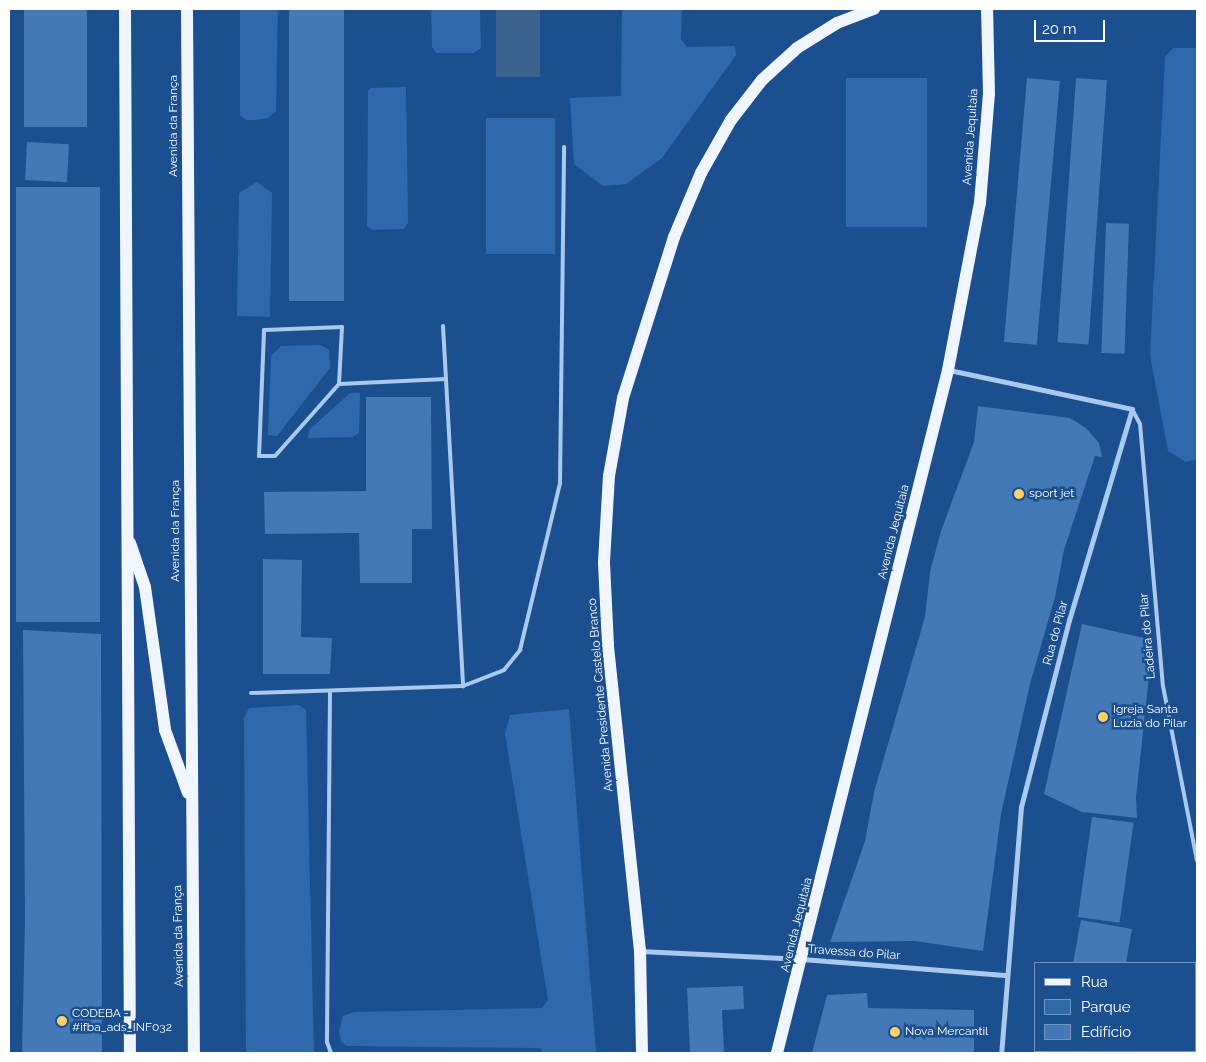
<!DOCTYPE html>
<meta charset="utf-8">
<style>
body{margin:0}
#map{position:relative;width:1206px;height:1062px;overflow:hidden;background:#1b4f8f;font-family:Raleway,sans-serif}
div>[style]{position:absolute}
.green>*{inset:0;background:#2e69ad;transform-origin:0 0}
.water>*{inset:0;background:#3c6290;transform-origin:0 0}
.building>*{inset:0;background:#4478b7;transform-origin:0 0}
.service>*{height:4px;margin:-2px;padding:0 2px;transform-origin:2px;border-radius:2px;background:#a9c9ee}
.minor>*{height:5px;margin:-2.5px;padding:0 2.5px;transform-origin:2.5px;border-radius:2.5px;background:#a9c9ee}
.primary>*{height:12px;margin:-6px;padding:0 6px;transform-origin:6px;border-radius:6px;background:#f0f6ff}
.dots>*{width:14px;height:14px;translate:-50% -50%;box-sizing:border-box;border:2px solid #1b4f8f;border-radius:50%}
span{translate:-50% -50%;white-space:nowrap;text-align:center;line-height:1.15;-webkit-text-stroke:5px #1b4f8f;paint-order:stroke}
.street-label{font-size:12px;color:#fff}
.poi-label{font-size:12px;color:#fff}
.left{translate:0 -50%;text-align:left}
.frame{position:absolute;inset:0;border:10px solid #fff;pointer-events:none}
.legend{position:absolute;left:1034px;top:962px;width:162px;height:90px;box-sizing:border-box;background:#1b4f8f;border:1px solid #7695bc;margin:0;padding:6px 9px;list-style:none;font-size:15px;color:#fff}
.legend li{display:flex;align-items:center;gap:10px;height:25px}
.legend b{width:25px;border:1px solid #7695bc}
.scale{position:absolute;left:1034px;top:20px;width:71px;height:22px;box-sizing:border-box;border:2px solid #fff;border-top:0;padding-left:6px;font-size:15px;line-height:18px;white-space:nowrap;color:#fff;-webkit-text-stroke:4px #1b4f8f;paint-order:stroke}
</style>
<div id="map">
<div class="green">
<i style="clip-path:polygon(240px 9px,278px 9px,276px 111px,268px 118px,256px 120px,246px 120px,240px 115px)"></i>
<i style="clip-path:polygon(431px 9px,480px 9px,481px 48px,474px 53px,436px 53px,432px 47px)"></i>
<i style="clip-path:polygon(622px 9px,682px 9px,681px 39px,687px 47px,735px 46px,736px 55px,662px 158px,626px 184px,603px 186px,574px 164px,570px 98px,621px 96px)"></i>
<i style="clip-path:polygon(1173px 48px,1197px 48px,1197px 459px,1186px 462px,1168px 451px,1150px 355px,1165px 57px)"></i>
<i style="left:846px;top:78px;width:81px;height:149px"></i>
<i style="clip-path:polygon(406px 87px,408px 223px,404px 229px,372px 230px,367px 226px,368px 91px,371px 88px)"></i>
<i style="left:486px;top:118px;width:69px;height:136px"></i>
<i style="clip-path:polygon(257px 182px,272px 193px,270px 317px,237px 316px,239px 193px)"></i>
<i style="clip-path:polygon(321px 345px,329px 350px,330px 368px,277px 436px,268px 435px,271px 356px,281px 346px)"></i>
<i style="clip-path:polygon(350px 393px,360px 393px,359px 433px,353px 437px,308px 438px,309px 430px)"></i>
<i style="clip-path:polygon(299px 705px,306px 710px,314px 1053px,246px 1053px,244px 718px,249px 708px)"></i>
<i style="clip-path:polygon(569px 709px,596px 1053px,542px 1053px,541px 1048px,347px 1046px,341px 1042px,339px 1030px,343px 1016px,354px 1012px,542px 1008px,548px 1000px,505px 734px,510px 715px)"></i>
<i style="clip-path:polygon(1197px 957px,1197px 1053px,1174px 1053px,1195px 1051px,1194px 963px)"></i>
</div>
<div class="water">
<i style="left:496px;top:9px;width:44px;height:68px"></i>
</div>
<div class="building">
<i style="left:24px;top:9px;width:63px;height:118px"></i>
<i style="left:289px;top:9px;width:55px;height:292px"></i>
<i style="left:1027px;top:78px;width:33px;height:265px;rotate:5deg"></i>
<i style="left:1076px;top:78px;width:31px;height:265px;rotate:4deg"></i>
<i style="left:27px;top:142px;width:42px;height:38px;rotate:3deg"></i>
<i style="left:100px;top:187px;width:435px;height:84px;rotate:90deg"></i>
<i style="left:1106px;top:223px;width:23px;height:130px;rotate:2deg"></i>
<i style="clip-path:polygon(366px 397px,431px 397px,432px 529px,412px 529px,412px 583px,360px 583px,359px 533px,265px 534px,264px 492px,366px 491px)"></i>
<i style="clip-path:polygon(978px 406px,1070px 418px,1086px 428px,1099px 443px,1102px 457px,1095px 456px,1064px 550px,1055px 597px,1030px 684px,1001px 814px,983px 951px,915px 941px,830px 942px,865px 841px,874px 792px,925px 617px,930px 572px,941px 531px,974px 442px)"></i>
<i style="clip-path:polygon(263px 559px,302px 560px,301px 637px,332px 638px,330px 674px,263px 674px)"></i>
<i style="clip-path:polygon(1082px 624px,1153px 640px,1136px 797px,1137px 818px,1082px 812px,1044px 794px)"></i>
<i style="clip-path:polygon(23px 630px,101px 634px,102px 1053px,22px 1053px,25px 921px)"></i>
<i style="left:1092px;top:817px;width:42px;height:101px;rotate:8deg"></i>
<i style="clip-path:polygon(1081px 920px,1132px 929px,1126px 963px,1073px 963px)"></i>
<i style="clip-path:polygon(743px 986px,744px 1009px,722px 1010px,724px 1053px,690px 1053px,687px 988px)"></i>
<i style="clip-path:polygon(867px 993px,868px 1008px,974px 1010px,974px 1053px,812px 1053px,827px 995px)"></i>
</div>
<div class="service">
<i style="left:443px;top:326px;width:361px;rotate:86.8deg"></i>
<i style="left:342px;top:327px;width:57px;rotate:93deg"></i>
<i style="left:339px;top:384px;width:96px;rotate:131.6deg"></i>
<i style="left:275px;top:456px;width:16px;rotate:180deg"></i>
<i style="left:259px;top:456px;width:126px;rotate:-87.7deg"></i>
<i style="left:264px;top:330px;width:78px;rotate:-2.2deg"></i>
<i style="left:339px;top:384px;width:107px;rotate:-2.7deg"></i>
<i style="left:1132px;top:409px;width:17px;rotate:62deg"></i>
<i style="left:1140px;top:424px;width:263px;rotate:85deg"></i>
<i style="left:1163px;top:686px;width:178px;rotate:79deg"></i>
<i style="left:330px;top:692px;width:350px;rotate:90.5deg"></i>
<i style="left:327px;top:1042px;width:12px;rotate:70deg"></i>
<i style="left:251px;top:693px;width:212px;rotate:-1.9deg"></i>
<i style="left:463px;top:686px;width:44px;rotate:-21.3deg"></i>
<i style="left:504px;top:670px;width:26px;rotate:-51deg"></i>
<i style="left:520px;top:650px;width:172px;rotate:-76.5deg"></i>
<i style="left:560px;top:483px;width:336px;rotate:-89.3deg"></i>
</div>
<div class="minor">
<i style="left:949px;top:370px;width:187px;rotate:12deg"></i>
<i style="left:1132px;top:409px;width:220px;rotate:106.6deg"></i>
<i style="left:1069px;top:620px;width:193px;rotate:104.4deg"></i>
<i style="left:1021px;top:807px;width:247px;rotate:94.6deg"></i>
<i style="left:640px;top:951px;width:162px;rotate:2.8deg"></i>
<i style="left:802px;top:959px;width:206px;rotate:4.5deg"></i>
</div>
<div class="primary">
<i style="left:125px;top:9px;width:1044px;rotate:89.73deg"></i>
<i style="left:187px;top:9px;width:1044px;rotate:89.62deg"></i>
<i style="left:130px;top:543px;width:46px;rotate:71.2deg"></i>
<i style="left:145px;top:587px;width:144px;rotate:82deg"></i>
<i style="left:165px;top:730px;width:67px;rotate:69.9deg"></i>
<i style="left:642px;top:1053px;width:102px;rotate:-91.1deg"></i>
<i style="left:640px;top:951px;width:308px;rotate:-96deg"></i>
<i style="left:608px;top:645px;width:83px;rotate:-92.8deg"></i>
<i style="left:604px;top:562px;width:86px;rotate:-86.7deg"></i>
<i style="left:609px;top:476px;width:79px;rotate:-79.8deg"></i>
<i style="left:623px;top:398px;width:169px;rotate:-72.4deg"></i>
<i style="left:674px;top:237px;width:69px;rotate:-67.1deg"></i>
<i style="left:701px;top:173px;width:61px;rotate:-60.5deg"></i>
<i style="left:731px;top:120px;width:51px;rotate:-52.2deg"></i>
<i style="left:762px;top:80px;width:47px;rotate:-42.4deg"></i>
<i style="left:797px;top:48px;width:47px;rotate:-32deg"></i>
<i style="left:837px;top:23px;width:40px;rotate:-21deg"></i>
<i style="left:777px;top:1053px;width:704px;rotate:-75.94deg"></i>
<i style="left:948px;top:370px;width:170px;rotate:-79.2deg"></i>
<i style="left:980px;top:203px;width:109px;rotate:-85.3deg"></i>
<i style="left:989px;top:94px;width:85px;rotate:-91.3deg"></i>
</div>
<div class="dots">
<i style="left:1019px;top:494px;background:#ffd166"></i>
<i style="left:1103px;top:717px;background:#ffd166"></i>
<i style="left:62px;top:1021px;background:#ffd166"></i>
<i style="left:895px;top:1032px;background:#ffd166"></i>
</div>
<div class="street-label">
<span style="left:174px;top:126px;rotate:-90deg">Avenida da França</span>
<span style="left:971px;top:137px;rotate:-86deg">Avenida Jequitaia</span>
<span style="left:176px;top:531px;rotate:-90deg">Avenida da França</span>
<span style="left:894px;top:532px;rotate:-76deg">Avenida Jequitaia</span>
<span style="left:1056px;top:633px;rotate:-75deg">Rua do Pilar</span>
<span style="left:1148px;top:636px;rotate:-95deg">Ladeira do Pilar</span>
<span style="left:601px;top:695px;rotate:-95deg">Avenida Presidente Castelo Branco</span>
<span style="left:797px;top:925px;rotate:-76deg">Avenida Jequitaia</span>
<span style="left:179px;top:936px;rotate:-91deg">Avenida da França</span>
<span style="left:854px;top:953px;rotate:4deg">Travessa do Pilar</span>
</div>
<div class="poi-label">
<span class="left" style="left:1029px;top:494px">sport jet</span>
<span class="left" style="left:1113px;top:717px">Igreja Santa<br>Luzia do Pilar</span>
<span class="left" style="left:72px;top:1021px">CODEBA -<br>#ifba_ads_INF032</span>
<span class="left" style="left:905px;top:1032px">Nova Mercantil</span>
</div>
<div class="frame"></div>
<ul class="legend">
<li><b style="height:6px;background:#f0f6ff"></b>Rua</li>
<li><b style="height:14px;background:#2e69ad"></b>Parque</li>
<li><b style="height:14px;background:#4478b7"></b>Edifício</li>
</ul>
<div class="scale">20 m</div>
</div>
